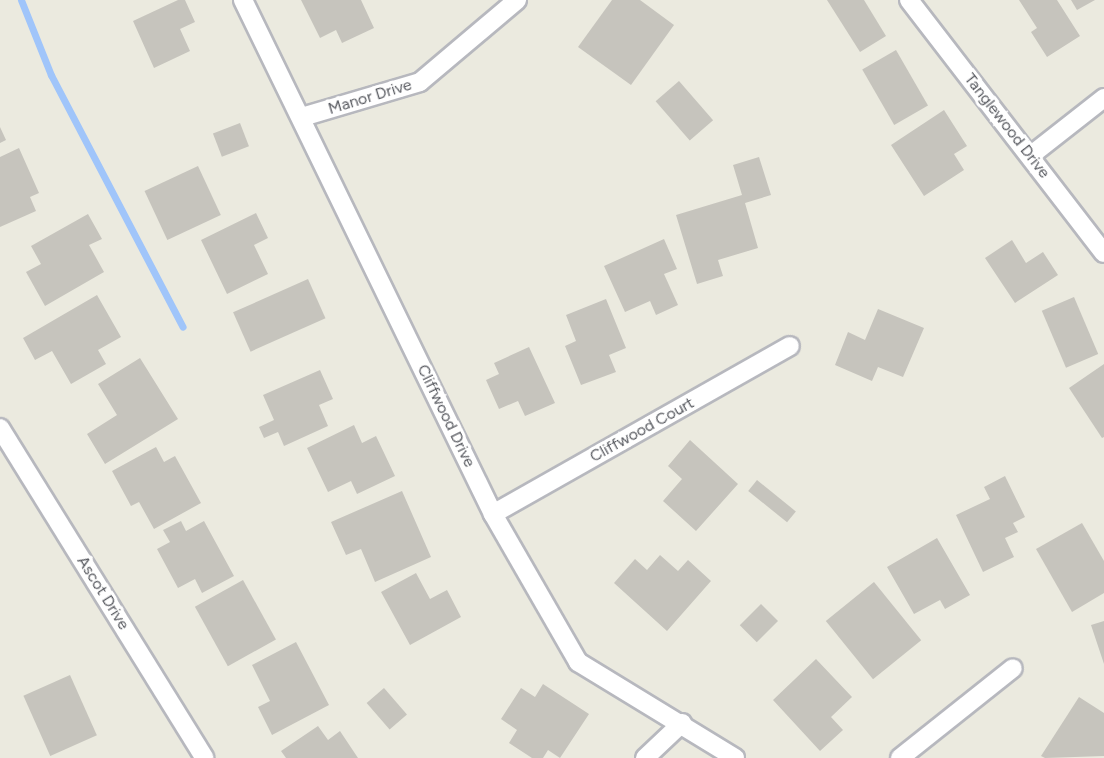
<!DOCTYPE html>
<style>
body{margin:0}
#map{position:relative;width:1104px;height:758px;overflow:hidden;background:#ebeadf;font-family:Figtree,sans-serif}
div>[style]{position:absolute}
.stream>*{height:7px;margin:-3.5px;padding:0 3.5px;transform-origin:3.5px;border-radius:3.5px;background:#a0c5fa}
.building>*{inset:0;background:#c6c4bd;transform-origin:0 0}
.roads{filter:drop-shadow(2px 0 #b7b8be) drop-shadow(-2px 0 #b7b8be) drop-shadow(0 2px #b7b8be) drop-shadow(0 -2px #b7b8be)}
.street>*{height:18px;margin:-9px;padding:0 9px;transform-origin:9px;border-radius:9px;background:#fff}
span{translate:-50% -50%;white-space:nowrap;text-align:center;line-height:1.15;-webkit-text-stroke:6px #fff;paint-order:stroke}
.street-label{font-size:16px;color:#585a60}
</style>
<div id="map">
<div class="stream">
<i style="left:21px;top:0;width:81px;rotate:68.2deg"></i>
<i style="left:51px;top:75px;width:284px;rotate:62.4deg"></i>
</div>
<div class="building">
<i style="clip-path:polygon(178px 0,185px 0,195px 22px,180px 29px,190px 51px,154px 68px,133px 21px)"></i>
<i style="clip-path:polygon(301px 0,361px 0,374px 28px,342px 43px,336px 30px,320px 38px)"></i>
<i style="clip-path:polygon(612px 0,640px 0,674px 25px,631px 85px,578px 47px)"></i>
<i style="clip-path:polygon(827px 0,864px 0,886px 36px,860px 52px)"></i>
<i style="clip-path:polygon(1019px 0,1057px 0,1080px 36px,1047px 57px,1031px 32px,1037px 28px)"></i>
<i style="clip-path:polygon(1071px 0,1095px 0,1077px 10px)"></i>
<i style="left:896px;top:50px;width:64px;height:39px;rotate:60deg"></i>
<i style="left:679px;top:81px;width:52px;height:31px;rotate:49deg"></i>
<i style="clip-path:polygon(944px 110px,967px 146px,954px 154px,964px 170px,924px 196px,891px 145px)"></i>
<i style="left:240px;top:123px;width:25px;height:29px;rotate:69deg"></i>
<i style="clip-path:polygon(0 127px,6px 140px,0 143px)"></i>
<i style="clip-path:polygon(19px 148px,39px 193px,30px 197px,36px 211px,0 227px,0 157px)"></i>
<i style="clip-path:polygon(759px 157px,771px 195px,745px 203px,758px 248px,718px 260px,723px 276px,697px 284px,676px 215px,742px 195px,733px 165px)"></i>
<i style="left:198px;top:166px;width:54px;height:59px;rotate:65deg"></i>
<i style="clip-path:polygon(256px 213px,268px 238px,254px 245px,268px 274px,227px 294px,201px 240px)"></i>
<i style="clip-path:polygon(88px 214px,102px 239px,89px 245px,104px 272px,45px 306px,26px 272px,41px 264px,31px 246px)"></i>
<i style="clip-path:polygon(664px 239px,677px 269px,664px 274px,678px 305px,656px 315px,650px 301px,625px 312px,604px 266px)"></i>
<i style="clip-path:polygon(1012px 240px,1026px 263px,1043px 252px,1058px 275px,1015px 303px,985px 258px)"></i>
<i style="left:308px;top:279px;width:43px;height:82px;rotate:66deg"></i>
<i style="clip-path:polygon(97px 295px,121px 337px,98px 350px,106px 364px,71px 384px,52px 351px,35px 360px,23px 338px)"></i>
<i style="left:1074px;top:297px;width:62px;height:35px;rotate:67deg"></i>
<i style="clip-path:polygon(606px 299px,626px 348px,609px 355px,616px 372px,581px 385px,565px 346px,576px 341px,566px 315px)"></i>
<i style="clip-path:polygon(878px 309px,924px 328px,903px 377px,878px 367px,872px 381px,835px 365px,848px 332px,865px 340px)"></i>
<i style="clip-path:polygon(529px 347px,555px 403px,525px 416px,518px 401px,499px 409px,486px 380px,499px 374px,494px 363px)"></i>
<i style="clip-path:polygon(140px 358px,178px 419px,105px 464px,87px 434px,117px 415px,98px 384px)"></i>
<i style="clip-path:polygon(1104px 364px,1104px 437px,1102px 438px,1069px 388px)"></i>
<i style="clip-path:polygon(320px 370px,333px 399px,319px 405px,328px 426px,284px 446px,278px 432px,264px 438px,259px 427px,274px 420px,263px 395px)"></i>
<i style="clip-path:polygon(354px 425px,362px 443px,376px 436px,395px 476px,357px 494px,351px 481px,328px 492px,307px 448px)"></i>
<i style="clip-path:polygon(690px 440px,738px 484px,696px 531px,663px 501px,682px 479px,668px 466px)"></i>
<i style="clip-path:polygon(156px 447px,164px 462px,175px 456px,201px 503px,154px 529px,139px 502px,131px 506px,112px 471px)"></i>
<i style="clip-path:polygon(1005px 476px,1025px 517px,1013px 523px,1018px 532px,1005px 538px,1014px 557px,983px 572px,956px 515px,990px 499px,984px 487px)"></i>
<i style="left:757px;top:480px;width:50px;height:14px;rotate:39deg"></i>
<i style="clip-path:polygon(402px 491px,431px 557px,375px 582px,361px 549px,346px 555px,331px 522px)"></i>
<i style="clip-path:polygon(181px 521px,186px 531px,204px 521px,234px 576px,202px 593px,195px 579px,178px 588px,157px 549px,170px 542px,163px 530px)"></i>
<i style="clip-path:polygon(1082px 523px,1104px 561px,1104px 593px,1072px 612px,1036px 549px)"></i>
<i style="clip-path:polygon(937px 538px,970px 595px,945px 609px,940px 600px,914px 614px,887px 567px)"></i>
<i style="clip-path:polygon(660px 555px,678px 571px,688px 560px,711px 581px,667px 631px,614px 583px,635px 559px,647px 570px)"></i>
<i style="clip-path:polygon(416px 573px,430px 599px,447px 590px,461px 617px,410px 645px,381px 592px)"></i>
<i style="left:243px;top:580px;width:68px;height:55px;rotate:61deg"></i>
<i style="left:874px;top:582px;width:75px;height:62px;rotate:51deg"></i>
<i style="left:761px;top:604px;width:24px;height:30px;rotate:45deg"></i>
<i style="clip-path:polygon(1104px 621px,1104px 664px,1091px 625px)"></i>
<i style="clip-path:polygon(296px 642px,329px 705px,272px 735px,258px 707px,270px 701px,252px 665px)"></i>
<i style="clip-path:polygon(816px 659px,852px 697px,831px 717px,843px 730px,820px 751px,773px 700px)"></i>
<i style="left:70px;top:675px;width:66px;height:51px;rotate:66deg"></i>
<i style="clip-path:polygon(543px 684px,589px 714px,560px 758px,548px 750px,543px 758px,532px 758px,509px 743px,517px 730px,501px 719px,521px 688px,535px 697px)"></i>
<i style="left:384px;top:688px;width:35px;height:23px;rotate:49deg"></i>
<i style="clip-path:polygon(1079px 697px,1104px 713px,1104px 756px,1045px 758px,1041px 756px)"></i>
<i style="clip-path:polygon(318px 726px,328px 740px,340px 731px,358px 758px,286px 758px,281px 751px)"></i>
</div>
<div class="roads">
<div class="street">
<i style="left:243px;top:0;width:572px;rotate:64.06deg"></i>
<i style="left:493px;top:514px;width:171px;rotate:60.1deg"></i>
<i style="left:578px;top:662px;width:184px;rotate:31.4deg"></i>
<i style="left:909px;top:0;width:319px;rotate:52.4deg"></i>
<i style="left:302px;top:117px;width:123px;rotate:-16.5deg"></i>
<i style="left:420px;top:82px;width:127px;rotate:-40.2deg"></i>
<i style="left:1030px;top:156px;width:94px;rotate:-38.1deg"></i>
<i style="left:0;top:428px;width:388px;rotate:58.2deg"></i>
<i style="left:493px;top:514px;width:341px;rotate:-29.5deg"></i>
<i style="left:645px;top:758px;width:51px;rotate:-43.4deg"></i>
<i style="left:900px;top:758px;width:144px;rotate:-38.5deg"></i>
</div>
</div>
<div class="street-label">
<span style="left:370px;top:97px;rotate:-17deg">Manor Drive</span>
<span style="left:1007px;top:126px;rotate:52deg">Tanglewood Drive</span>
<span style="left:446px;top:416px;rotate:64deg">Cliffwood Drive</span>
<span style="left:642px;top:430px;rotate:-29deg">Cliffwood Court</span>
<span style="left:103px;top:593px;rotate:58deg">Ascot Drive</span>
</div>
</div>
